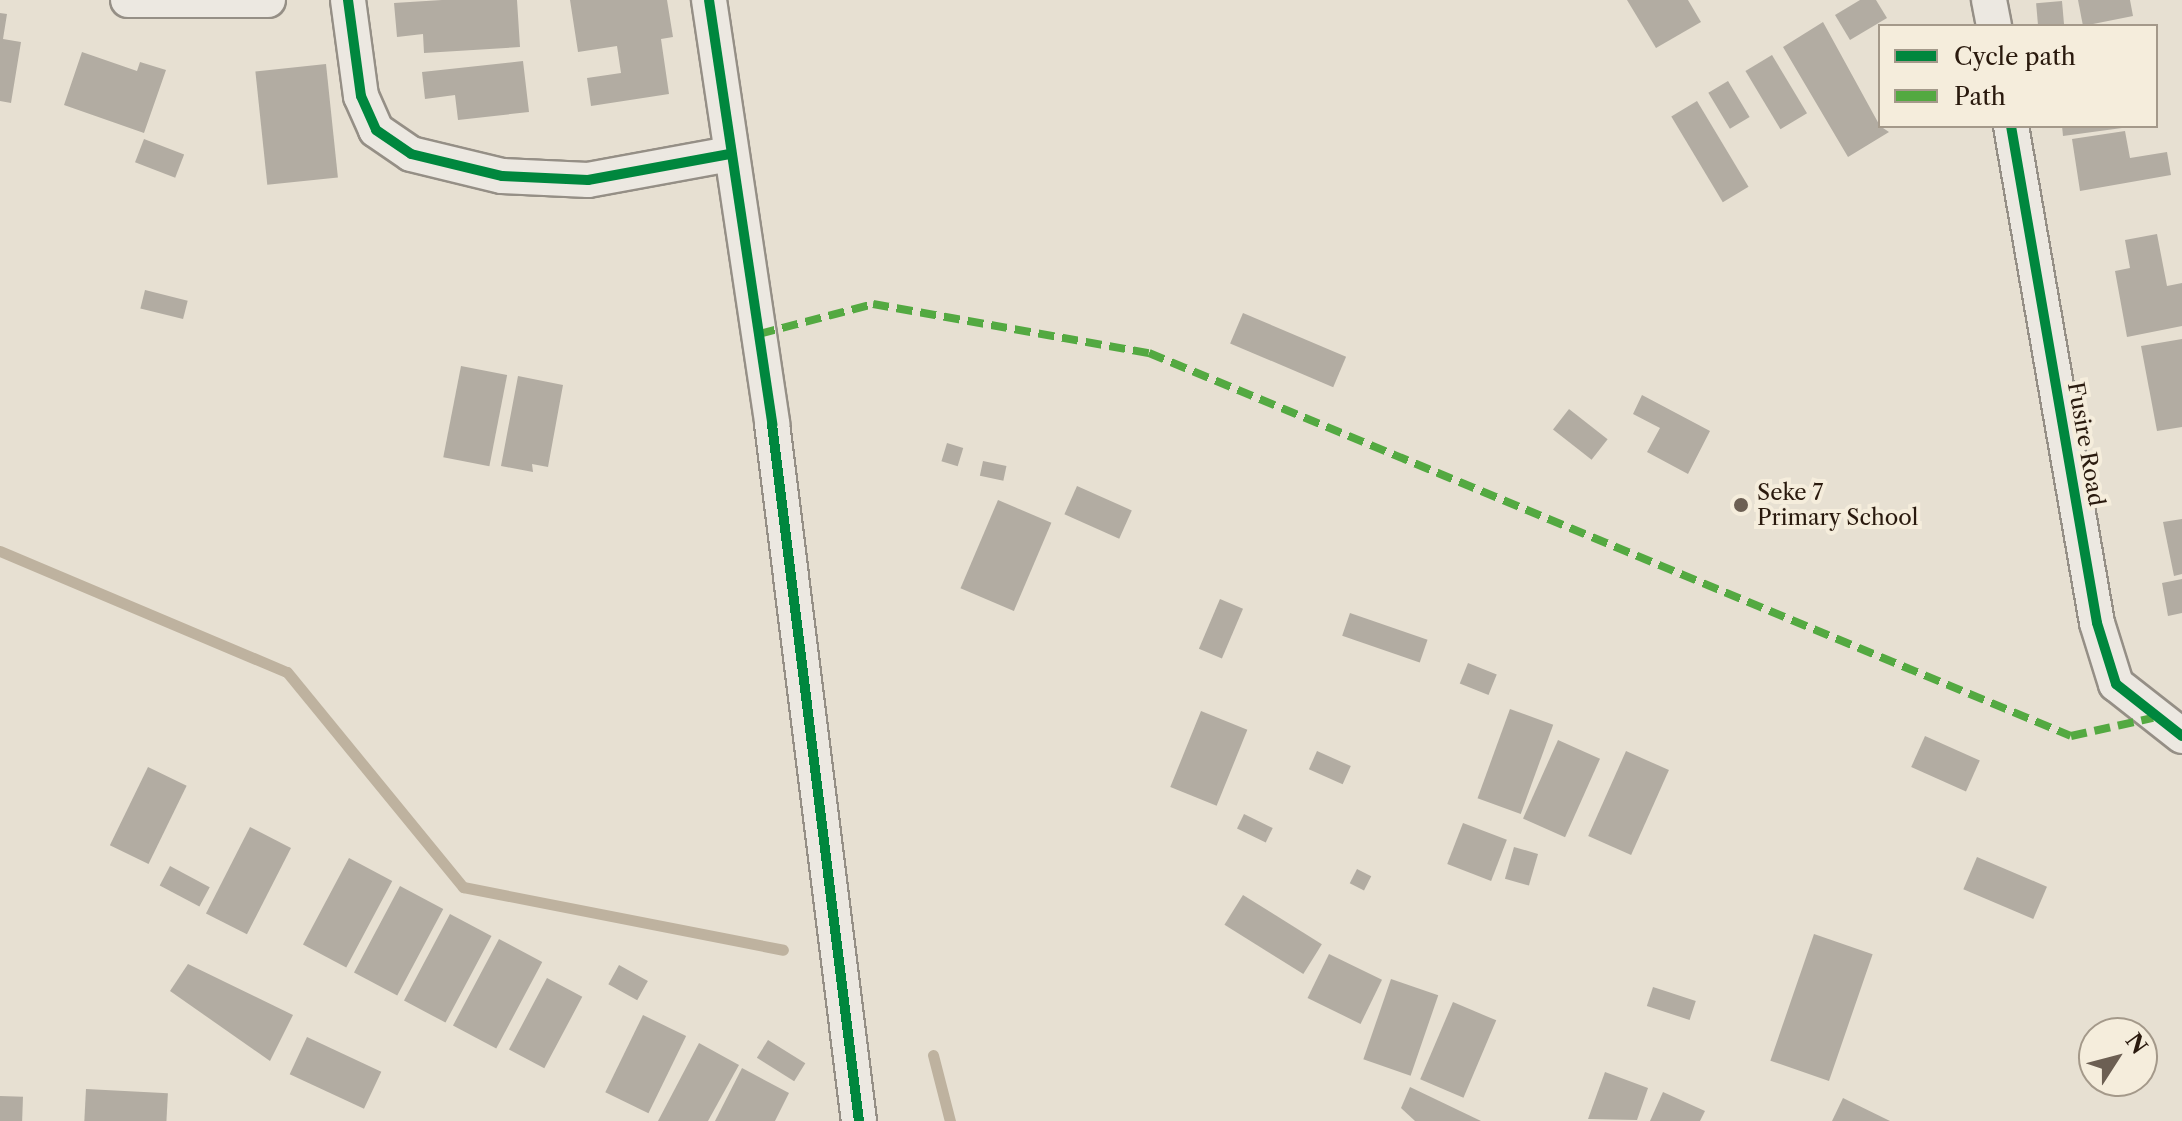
<!DOCTYPE html>
<style>
body{margin:0}
#map{position:relative;width:2182px;height:1121px;overflow:hidden;background:#e7e0d2;font-family:"Libre Caslon Text",serif}
div>[style]{position:absolute}
.stream>*{height:11px;margin:-5.5px;padding:0 5.5px;transform-origin:5.5px;border-radius:5.5px;background:#beb29f}
.building>*{inset:0;background:#b2aca2;transform-origin:0 0}
.roads{filter:drop-shadow(2px 0 #958f86) drop-shadow(-2px 0 #958f86) drop-shadow(0 2px #958f86) drop-shadow(0 -2px #958f86)}
.street>*{height:34px;margin:-17px;padding:0 17px;transform-origin:17px;border-radius:17px;background:#ece8e1}
.quiet>*{height:8px;margin-top:-4px;transform-origin:0;background:repeating-linear-gradient(90deg,#53a941 0 16px,transparent 0 24px)}
.cycleway>*{height:10px;margin:-5px;padding:0 5px;transform-origin:5px;border-radius:5px;background:#00873e}
.dots>*{width:22px;height:22px;translate:-50% -50%;box-sizing:border-box;border:4px solid #f5eddc;border-radius:50%}
span{translate:-50% -50%;white-space:nowrap;text-align:center;line-height:1.15;-webkit-text-stroke:8px #f5eddc;paint-order:stroke}
.street-label{font-size:22px;color:#2a1a0e}
.poi-label{font-size:22px;color:#2a1a0e}
.left{translate:0 -50%;text-align:left}
.legend{position:absolute;left:1878px;top:24px;width:280px;height:104px;box-sizing:border-box;background:#f5eddc;border:2px solid #a4998a;margin:0;padding:10px 14px;list-style:none;font-size:24px;color:#2a1a0e}
.legend li{display:flex;align-items:center;gap:16px;height:40px}
.legend b{width:40px;border:2px solid #a4998a}
.north{position:absolute;left:2078px;top:1017px;width:80px;height:80px;box-sizing:border-box;background:#f5eddc;border:2px solid #a4998a;border-radius:50%;rotate:54deg;font-size:22px;font-weight:700;line-height:32px;text-align:center;color:#2a1a0e}
.north::after{content:'';display:block;margin:auto;width:28px;height:36px;background:#6c5f53;clip-path:polygon(50% 0,100% 100%,50% 72%,0 100%)}
</style>
<div id="map">
<div class="stream">
<i style="left:0;top:551px;width:311px;rotate:22.9deg"></i>
<i style="left:287px;top:672px;width:278px;rotate:50.7deg"></i>
<i style="left:463px;top:887px;width:326px;rotate:11.1deg"></i>
<i style="left:933px;top:1055px;width:68px;rotate:75.6deg"></i>
</div>
<div class="building">
<i style="clip-path:polygon(442px 0,517px 0,520px 47px,424px 53px,423px 34px,397px 37px,394px 3px)"></i>
<i style="clip-path:polygon(570px 0,667px 0,673px 37px,661px 39px,669px 94px,591px 106px,587px 78px,621px 73px,617px 46px,578px 52px)"></i>
<i style="clip-path:polygon(1627px 0,1688px 0,1701px 22px,1656px 48px)"></i>
<i style="clip-path:polygon(1860px 0,1876px 0,1887px 18px,1850px 40px,1835px 15px)"></i>
<i style="clip-path:polygon(2078px 0,2130px 0,2133px 16px,2083px 26px)"></i>
<i style="left:2062px;top:1px;width:25px;height:26px;rotate:85deg"></i>
<i style="clip-path:polygon(0 13px,7px 14px,3px 39px,21px 42px,11px 103px,0 101px)"></i>
<i style="clip-path:polygon(1823px 22px,1880px 126px,1889px 132px,1848px 157px,1783px 47px)"></i>
<i style="clip-path:polygon(82px 52px,137px 71px,140px 62px,166px 70px,144px 133px,64px 105px)"></i>
<i style="left:1772px;top:55px;width:68px;height:31px;rotate:59deg"></i>
<i style="clip-path:polygon(523px 61px,529px 112px,458px 120px,455px 95px,425px 99px,422px 72px)"></i>
<i style="left:326px;top:64px;width:114px;height:71px;rotate:84deg"></i>
<i style="left:1728px;top:81px;width:42px;height:23px;rotate:59deg"></i>
<i style="left:1697px;top:101px;width:100px;height:30px;rotate:59deg"></i>
<i style="clip-path:polygon(2062px 126px,2122px 126px,2122px 128px,2063px 136px)"></i>
<i style="clip-path:polygon(2125px 131px,2130px 158px,2167px 152px,2171px 175px,2080px 191px,2072px 139px)"></i>
<i style="left:144px;top:139px;width:43px;height:25px;rotate:21deg"></i>
<i style="clip-path:polygon(2157px 234px,2167px 286px,2182px 283px,2182px 326px,2127px 337px,2115px 271px,2130px 268px,2125px 240px)"></i>
<i style="left:145px;top:290px;width:44px;height:19px;rotate:14deg"></i>
<i style="left:1243px;top:313px;width:112px;height:33px;rotate:23deg"></i>
<i style="clip-path:polygon(2182px 339px,2182px 427px,2157px 431px,2141px 346px)"></i>
<i style="left:461px;top:366px;width:47px;height:93px;rotate:11deg"></i>
<i style="clip-path:polygon(518px 376px,563px 385px,548px 467px,532px 464px,533px 472px,501px 466px)"></i>
<i style="clip-path:polygon(1642px 395px,1710px 431px,1688px 474px,1647px 452px,1660px 428px,1633px 414px)"></i>
<i style="left:1569px;top:409px;width:49px;height:26px;rotate:38deg"></i>
<i style="left:947px;top:443px;width:17px;height:19px;rotate:17deg"></i>
<i style="left:983px;top:461px;width:24px;height:15px;rotate:12deg"></i>
<i style="left:1077px;top:486px;width:60px;height:31px;rotate:24deg"></i>
<i style="left:998px;top:500px;width:58px;height:96px;rotate:23deg"></i>
<i style="clip-path:polygon(2182px 519px,2182px 574px,2174px 576px,2163px 522px)"></i>
<i style="clip-path:polygon(2182px 579px,2182px 613px,2168px 616px,2162px 583px)"></i>
<i style="left:1220px;top:599px;width:25px;height:54px;rotate:23deg"></i>
<i style="left:1350px;top:613px;width:82px;height:24px;rotate:19deg"></i>
<i style="left:1468px;top:663px;width:31px;height:22px;rotate:22deg"></i>
<i style="left:1510px;top:709px;width:46px;height:95px;rotate:20deg"></i>
<i style="left:1201px;top:711px;width:50px;height:82px;rotate:22deg"></i>
<i style="left:1925px;top:736px;width:60px;height:34px;rotate:24deg"></i>
<i style="left:1558px;top:740px;width:46px;height:86px;rotate:24deg"></i>
<i style="left:1317px;top:751px;width:37px;height:20px;rotate:24deg"></i>
<i style="left:1626px;top:751px;width:47px;height:93px;rotate:24deg"></i>
<i style="left:148px;top:767px;width:43px;height:87px;rotate:26deg"></i>
<i style="left:1244px;top:814px;width:32px;height:16px;rotate:26deg"></i>
<i style="left:1463px;top:823px;width:47px;height:44px;rotate:21deg"></i>
<i style="left:250px;top:827px;width:46px;height:97px;rotate:27deg"></i>
<i style="left:1514px;top:847px;width:25px;height:33px;rotate:16deg"></i>
<i style="left:1977px;top:857px;width:76px;height:35px;rotate:23deg"></i>
<i style="left:349px;top:858px;width:49px;height:98px;rotate:28deg"></i>
<i style="left:170px;top:866px;width:45px;height:22px;rotate:28deg"></i>
<i style="left:1357px;top:869px;width:16px;height:16px;rotate:27deg"></i>
<i style="left:400px;top:886px;width:49px;height:98px;rotate:28deg"></i>
<i style="left:1243px;top:895px;width:93px;height:35px;rotate:32deg"></i>
<i style="left:450px;top:914px;width:47px;height:98px;rotate:28deg"></i>
<i style="left:1814px;top:934px;width:62px;height:134px;rotate:19deg"></i>
<i style="left:499px;top:939px;width:49px;height:98px;rotate:28deg"></i>
<i style="left:1329px;top:954px;width:59px;height:49px;rotate:26deg"></i>
<i style="clip-path:polygon(188px 964px,293px 1015px,270px 1061px,170px 991px)"></i>
<i style="left:619px;top:965px;width:33px;height:22px;rotate:29deg"></i>
<i style="left:547px;top:978px;width:40px;height:81px;rotate:28deg"></i>
<i style="left:1391px;top:979px;width:50px;height:85px;rotate:19deg"></i>
<i style="left:1653px;top:987px;width:45px;height:20px;rotate:18deg"></i>
<i style="left:1453px;top:1002px;width:47px;height:84px;rotate:23deg"></i>
<i style="left:643px;top:1015px;width:48px;height:86px;rotate:26deg"></i>
<i style="left:307px;top:1037px;width:82px;height:41px;rotate:25deg"></i>
<i style="left:768px;top:1040px;width:44px;height:21px;rotate:32deg"></i>
<i style="clip-path:polygon(699px 1043px,739px 1065px,708px 1121px,658px 1121px)"></i>
<i style="clip-path:polygon(742px 1068px,789px 1093px,775px 1121px,715px 1121px)"></i>
<i style="clip-path:polygon(1605px 1072px,1648px 1088px,1637px 1120px,1588px 1119px)"></i>
<i style="clip-path:polygon(1410px 1087px,1481px 1121px,1415px 1121px,1401px 1108px)"></i>
<i style="left:86px;top:1089px;width:82px;height:32px;rotate:3deg"></i>
<i style="clip-path:polygon(1663px 1092px,1705px 1111px,1700px 1121px,1650px 1121px)"></i>
<i style="left:0;top:1096px;width:23px;height:25px;rotate:2deg"></i>
<i style="clip-path:polygon(1843px 1098px,1890px 1121px,1832px 1121px)"></i>
</div>
<div class="roads">
<div class="street">
<i style="left:128px;top:0;width:140px"></i>
<i style="left:348px;top:0;width:97px;rotate:82.3deg"></i>
<i style="left:361px;top:96px;width:37px;rotate:66deg"></i>
<i style="left:376px;top:130px;width:42px;rotate:34.4deg"></i>
<i style="left:411px;top:154px;width:94px;rotate:13.6deg"></i>
<i style="left:502px;top:176px;width:86px;rotate:2.7deg"></i>
<i style="left:588px;top:180px;width:144px;rotate:-10.4deg"></i>
<i style="left:709px;top:0;width:429px;rotate:81.5deg"></i>
<i style="left:772px;top:424px;width:702px;rotate:82.89deg"></i>
<i style="left:1989px;top:0;width:26px;rotate:79deg"></i>
<i style="left:2011px;top:126px;width:504px;rotate:80.18deg"></i>
<i style="left:2097px;top:623px;width:64px;rotate:72.7deg"></i>
<i style="left:2116px;top:684px;width:84px;rotate:38.2deg"></i>
</div>
</div>
<div class="quiet">
<i style="left:759px;top:334px;width:118px;rotate:-14.7deg"></i>
<i style="left:873px;top:304px;width:280px;rotate:10.1deg"></i>
<i style="left:1149px;top:353px;width:998px;rotate:22.56deg"></i>
<i style="left:2071px;top:736px;width:84px;rotate:-12.4deg"></i>
</div>
<div class="cycleway">
<i style="left:348px;top:0;width:97px;rotate:82.3deg"></i>
<i style="left:361px;top:96px;width:37px;rotate:66deg"></i>
<i style="left:376px;top:130px;width:42px;rotate:34.4deg"></i>
<i style="left:411px;top:154px;width:94px;rotate:13.6deg"></i>
<i style="left:502px;top:176px;width:86px;rotate:2.7deg"></i>
<i style="left:588px;top:180px;width:144px;rotate:-10.4deg"></i>
<i style="left:709px;top:0;width:429px;rotate:81.5deg"></i>
<i style="left:772px;top:424px;width:702px;rotate:82.89deg"></i>
<i style="left:2011px;top:126px;width:504px;rotate:80.18deg"></i>
<i style="left:2097px;top:623px;width:64px;rotate:72.7deg"></i>
<i style="left:2116px;top:684px;width:84px;rotate:38.2deg"></i>
</div>
<div class="dots">
<i style="left:1741px;top:505px;background:#6c5f53"></i>
</div>
<div class="street-label">
<span style="left:2086px;top:444px;rotate:80deg">Fusire Road</span>
</div>
<div class="poi-label">
<span class="left" style="left:1757px;top:505px">Seke 7<br>Primary School</span>
</div>
<ul class="legend">
<li><b style="height:10px;background:#00873e"></b>Cycle path</li>
<li><b style="height:10px;background:#53a941"></b>Path</li>
</ul>
<div class="north">N</div>
</div>
